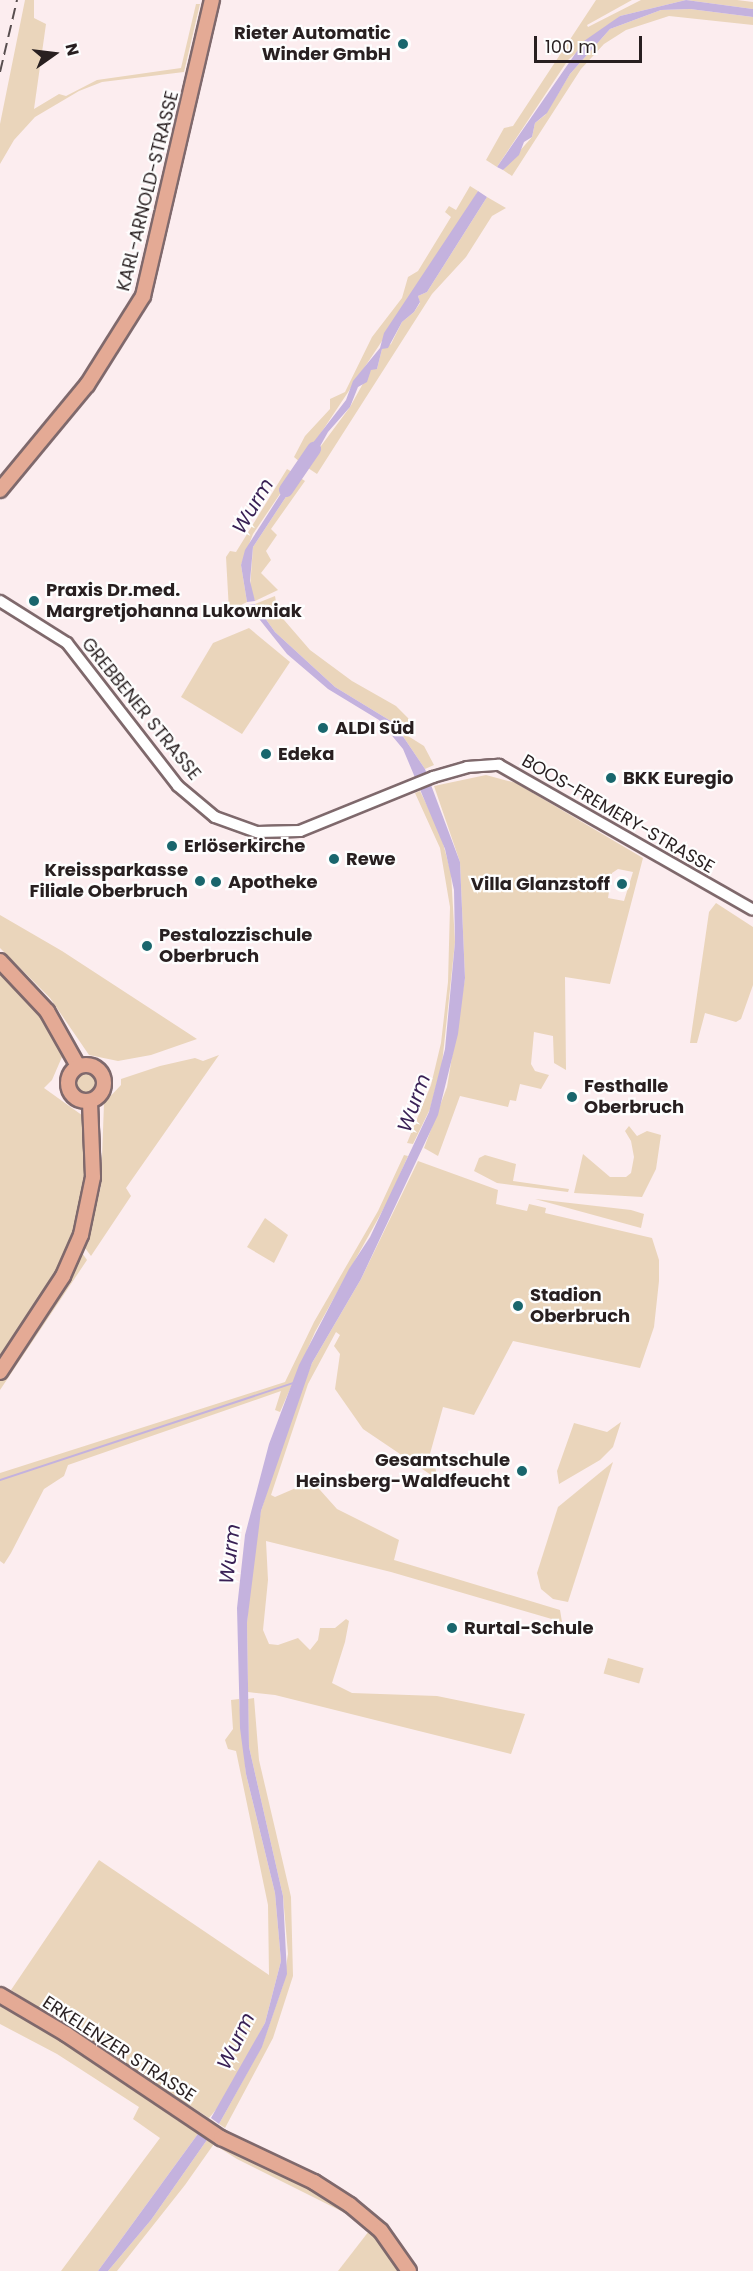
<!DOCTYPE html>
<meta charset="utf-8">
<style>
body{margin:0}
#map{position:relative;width:753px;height:2271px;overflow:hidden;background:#fcedef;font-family:Poppins,sans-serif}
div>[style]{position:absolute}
.green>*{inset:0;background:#ead5bb;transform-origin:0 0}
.round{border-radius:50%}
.water>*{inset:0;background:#c4b2de}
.stream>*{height:2px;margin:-1px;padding:0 1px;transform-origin:1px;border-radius:1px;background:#c4b2de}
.river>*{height:14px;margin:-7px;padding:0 7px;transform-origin:7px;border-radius:7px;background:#c4b2de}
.roads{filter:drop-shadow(2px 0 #7f696c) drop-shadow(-2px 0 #7f696c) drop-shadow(0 2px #7f696c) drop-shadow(0 -2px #7f696c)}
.minor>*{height:10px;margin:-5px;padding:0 5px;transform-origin:5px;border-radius:5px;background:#fff}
.major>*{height:14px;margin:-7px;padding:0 7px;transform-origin:7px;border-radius:7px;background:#e4aa95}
.major>.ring{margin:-7px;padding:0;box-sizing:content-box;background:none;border:14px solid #e4aa95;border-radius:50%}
.rail>*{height:2px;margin-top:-1px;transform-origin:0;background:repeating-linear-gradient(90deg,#584e4f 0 12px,transparent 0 18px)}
.dots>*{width:16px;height:16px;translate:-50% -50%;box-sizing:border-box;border:3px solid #fefefe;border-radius:50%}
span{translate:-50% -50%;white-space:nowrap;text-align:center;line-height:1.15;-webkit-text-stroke:4.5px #fefefe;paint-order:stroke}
.poi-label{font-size:18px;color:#281f20;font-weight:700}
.right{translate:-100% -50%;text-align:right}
.left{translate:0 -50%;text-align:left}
.street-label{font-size:18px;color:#281f20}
.water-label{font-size:20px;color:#381f54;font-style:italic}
.north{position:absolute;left:24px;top:24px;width:60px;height:60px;-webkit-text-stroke:4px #fefefe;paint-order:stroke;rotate:76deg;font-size:16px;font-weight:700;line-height:24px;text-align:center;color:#281f20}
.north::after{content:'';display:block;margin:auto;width:21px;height:27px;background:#281f20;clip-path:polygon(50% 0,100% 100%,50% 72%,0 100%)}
.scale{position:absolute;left:534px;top:36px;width:108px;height:27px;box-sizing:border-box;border:3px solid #281f20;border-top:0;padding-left:8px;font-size:18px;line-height:21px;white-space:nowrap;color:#281f20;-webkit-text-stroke:4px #fefefe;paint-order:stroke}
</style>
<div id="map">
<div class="green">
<i style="clip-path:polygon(25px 0,34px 0,34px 18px,46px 24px,34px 109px,59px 94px,66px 96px,97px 80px,181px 68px,196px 4px,200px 4px,184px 72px,102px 82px,79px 91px,35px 117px,14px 140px,0 164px,0 124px)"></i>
<i style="clip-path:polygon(596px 0,632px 0,587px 25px,588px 27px,641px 0,737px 0,753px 2px,753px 9px,686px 0,620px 16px,568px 60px,497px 167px,486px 160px,504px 128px,513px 126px)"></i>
<i style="clip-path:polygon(690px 9px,753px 17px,753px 25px,669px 16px,626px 30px,604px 44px,581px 69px,512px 176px,503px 170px,532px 137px,535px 123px,545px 115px,570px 74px,610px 29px,661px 10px)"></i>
<i style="clip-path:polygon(470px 186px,478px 191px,463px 219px,301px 463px,294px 457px,305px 436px,330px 409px,330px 399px,345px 392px,372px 337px,402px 298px,408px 277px,418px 271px,451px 217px,445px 212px,449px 206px,456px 210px)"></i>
<i style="clip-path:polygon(487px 197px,506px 208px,492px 216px,466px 257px,432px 294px,317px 474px,308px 468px,315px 454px,350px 407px,371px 369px,377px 369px,382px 349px,391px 344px,402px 322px,414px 312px,420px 303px,418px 296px,427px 292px)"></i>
<i style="clip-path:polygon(287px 469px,294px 473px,253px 534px,241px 565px,247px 602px,229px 611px,226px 557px,230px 551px,236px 552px)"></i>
<i style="clip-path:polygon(299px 477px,305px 481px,271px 529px,277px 535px,266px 551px,271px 560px,261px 573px,278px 590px,255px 601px,250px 588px,253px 547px)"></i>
<i style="clip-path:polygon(275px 596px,278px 613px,310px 650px,352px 681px,396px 706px,411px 721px,408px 736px,424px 746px,434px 765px,425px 769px,394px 723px,335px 687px,275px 632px,255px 604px)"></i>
<i style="clip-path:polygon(249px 628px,290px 662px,242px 734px,181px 697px,213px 643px)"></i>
<i style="clip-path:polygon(evenodd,486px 775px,516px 783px,643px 858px,610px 984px,565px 977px,566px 1070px,554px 1063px,553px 1036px,534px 1032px,531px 1064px,535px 1071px,549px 1075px,541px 1089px,520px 1084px,516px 1101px,510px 1100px,508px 1107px,460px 1096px,438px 1156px,424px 1148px,447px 1087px,465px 978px,460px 862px,434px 786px,486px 775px,618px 869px,633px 872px,624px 901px,608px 898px,612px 873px,618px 869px)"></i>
<i style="clip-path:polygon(420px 791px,440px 832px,451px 873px,455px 942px,442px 1064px,430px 1109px,413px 1144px,407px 1143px,431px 1085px,441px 1043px,448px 982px,450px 907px,440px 848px,415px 793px)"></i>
<i style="clip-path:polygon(716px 903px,753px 927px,753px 985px,741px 1019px,736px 1022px,705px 1013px,697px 1043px,690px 1043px,709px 912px)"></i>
<i style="clip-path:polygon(0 915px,62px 951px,197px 1039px,151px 1055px,118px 1061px,89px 1055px,50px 998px,0 948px)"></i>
<i style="clip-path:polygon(0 968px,43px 1012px,65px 1050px,52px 1080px,44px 1088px,86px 1118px,90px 1159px,76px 1234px,54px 1283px,0 1364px)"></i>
<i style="clip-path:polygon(219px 1055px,126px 1188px,131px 1196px,91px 1256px,85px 1248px,101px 1186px,104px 1103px,121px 1085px,121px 1079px,160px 1066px,195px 1058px,203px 1061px)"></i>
<i class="round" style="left:73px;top:1070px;width:26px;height:26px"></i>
<i style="clip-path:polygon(629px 1126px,637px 1136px,647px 1131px,661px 1135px,656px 1169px,642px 1197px,574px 1193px,583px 1154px,610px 1177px,626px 1177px,631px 1173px,634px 1157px,631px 1141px,625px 1131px)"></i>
<i style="clip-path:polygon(404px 1155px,408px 1156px,389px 1199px,315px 1332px,280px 1412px,275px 1410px,281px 1391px,68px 1465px,64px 1476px,44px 1489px,11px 1553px,4px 1564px,0 1561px,0 1473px,285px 1382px,314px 1322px,378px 1211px)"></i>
<i style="clip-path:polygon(485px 1155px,516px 1164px,513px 1181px,569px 1189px,568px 1192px,497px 1183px,474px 1171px,479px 1158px)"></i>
<i style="clip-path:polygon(418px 1161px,498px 1190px,496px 1204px,527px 1211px,529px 1204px,546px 1208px,545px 1213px,652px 1238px,659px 1260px,659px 1281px,654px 1327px,640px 1368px,513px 1341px,474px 1415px,443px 1407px,428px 1461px,435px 1464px,437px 1479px,363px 1429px,335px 1389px,340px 1354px,334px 1346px,340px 1335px,336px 1332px,308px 1384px,271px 1495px,275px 1497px,312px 1481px,337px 1509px,399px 1540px,394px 1560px,560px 1610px,562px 1622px,391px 1572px,266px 1541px,268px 1580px,263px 1630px,269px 1644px,278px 1645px,298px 1638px,310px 1650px,318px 1640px,320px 1628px,335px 1628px,346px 1619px,349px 1621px,345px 1642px,332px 1683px,352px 1693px,437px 1696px,525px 1714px,511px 1754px,275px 1695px,248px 1692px,247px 1623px,253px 1553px,261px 1511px,290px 1418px,312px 1363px,361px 1279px)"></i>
<i style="clip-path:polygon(535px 1199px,631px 1210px,644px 1214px,641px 1228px)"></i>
<i style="clip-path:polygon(265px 1218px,288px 1235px,274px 1263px,247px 1247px)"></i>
<i style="clip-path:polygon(80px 1250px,87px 1260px,0 1390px,0 1379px,51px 1305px)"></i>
<i style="clip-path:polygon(621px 1422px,613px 1447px,600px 1460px,559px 1484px,557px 1471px,574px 1423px,607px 1432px)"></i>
<i style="clip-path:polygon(613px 1462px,568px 1602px,553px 1599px,541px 1589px,537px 1573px,558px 1507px)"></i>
<i style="left:608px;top:1658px;width:37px;height:16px;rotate:16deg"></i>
<i style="clip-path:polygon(254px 1698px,259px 1760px,291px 1897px,293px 1976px,273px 2038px,225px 2128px,219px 2124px,262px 2046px,283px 1985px,288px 1954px,283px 1896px,249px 1747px,248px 1699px)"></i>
<i style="clip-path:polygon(239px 1699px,246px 1774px,275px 1893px,281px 1961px,265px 2023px,224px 2100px,209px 2118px,11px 1990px,99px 1860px,269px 1975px,268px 1905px,236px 1751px,228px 1749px,225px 1740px,233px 1729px,231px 1700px)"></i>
<i style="clip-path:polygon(0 1999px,200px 2131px,98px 2271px,61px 2271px,160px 2138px,133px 2119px,139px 2107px,57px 2054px,0 2024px)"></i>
<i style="clip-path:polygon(209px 2137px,216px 2141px,185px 2185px,117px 2271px,108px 2271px,151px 2220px)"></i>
<i style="clip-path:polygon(221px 2144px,325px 2196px,343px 2212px,237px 2159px,218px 2147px)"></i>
<i style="clip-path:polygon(369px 2231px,393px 2258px,403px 2271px,338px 2271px)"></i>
</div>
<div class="water">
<i style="clip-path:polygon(686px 0,753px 9px,753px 17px,690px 9px,661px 10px,610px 29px,570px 74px,547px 113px,535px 123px,532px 137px,524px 142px,519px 155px,503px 170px,497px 167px,584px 41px,620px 16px)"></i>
<i style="clip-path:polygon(478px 191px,487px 197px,427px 292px,418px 296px,420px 302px,414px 312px,402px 322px,388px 348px,382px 349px,377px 369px,371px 370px,367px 382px,358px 387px,350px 407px,328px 432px,308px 468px,301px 463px,305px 453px,346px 400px,353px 381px,380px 348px,384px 333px)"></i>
<i style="clip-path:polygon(294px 473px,299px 477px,253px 547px,250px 581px,255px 601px,247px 602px,241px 565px,245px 550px)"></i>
<i style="clip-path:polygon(255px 604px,275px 632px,335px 687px,394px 723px,425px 769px,460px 862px,465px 978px,458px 1034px,438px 1115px,361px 1279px,312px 1363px,261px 1511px,247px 1623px,249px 1747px,283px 1896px,287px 1974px,262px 2047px,219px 2124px,211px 2118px,265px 2023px,281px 1961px,275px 1893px,246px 1774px,240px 1728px,237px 1608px,245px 1535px,269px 1444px,299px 1365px,349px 1269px,370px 1237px,429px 1112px,445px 1049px,455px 942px,454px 890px,445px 849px,403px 749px,379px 720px,328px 689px,287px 654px,248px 605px)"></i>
<i style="clip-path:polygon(200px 2131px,209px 2137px,151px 2220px,108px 2271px,98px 2271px)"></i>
</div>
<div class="stream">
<i style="left:0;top:1480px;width:310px;rotate:-18.3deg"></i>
</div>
<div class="river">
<i style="left:286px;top:490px;width:50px;rotate:-55.7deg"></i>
</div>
<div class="roads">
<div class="minor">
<i style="left:0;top:601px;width:79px;rotate:32.1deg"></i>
<i style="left:67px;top:643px;width:181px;rotate:52.2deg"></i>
<i style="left:178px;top:786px;width:48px;rotate:40deg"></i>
<i style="left:215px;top:817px;width:45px;rotate:19.7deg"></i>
<i style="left:257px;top:832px;width:43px;rotate:-1.3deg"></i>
<i style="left:300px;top:831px;width:144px;rotate:-22.1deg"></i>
<i style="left:433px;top:777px;width:35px;rotate:-16deg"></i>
<i style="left:467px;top:767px;width:32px;rotate:-4deg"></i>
<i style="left:499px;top:765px;width:292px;rotate:29.7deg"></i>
</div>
<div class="major">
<i style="left:0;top:490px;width:136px;rotate:-50.4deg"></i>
<i style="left:87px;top:385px;width:105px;rotate:-57.8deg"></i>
<i style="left:143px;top:296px;width:304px;rotate:-76.9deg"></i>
<i style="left:0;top:961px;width:69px;rotate:46.8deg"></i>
<i style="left:47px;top:1011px;width:63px;rotate:60.6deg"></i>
<i class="ring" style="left:68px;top:1065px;width:22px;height:22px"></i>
<i style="left:0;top:1372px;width:115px;rotate:-56.7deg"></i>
<i style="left:63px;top:1276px;width:45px;rotate:-66.3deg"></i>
<i style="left:81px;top:1235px;width:59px;rotate:-78.3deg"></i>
<i style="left:93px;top:1177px;width:76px;rotate:-92.3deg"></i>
<i style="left:0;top:1995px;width:77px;rotate:30.6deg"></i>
<i style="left:66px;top:2034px;width:187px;rotate:33.9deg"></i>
<i style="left:221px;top:2138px;width:103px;rotate:25.3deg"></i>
<i style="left:314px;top:2182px;width:43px;rotate:32.6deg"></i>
<i style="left:350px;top:2205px;width:40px;rotate:40deg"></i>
<i style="left:381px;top:2231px;width:49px;rotate:55deg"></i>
</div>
</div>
<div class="rail">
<i style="left:0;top:72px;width:74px;rotate:-76.7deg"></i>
</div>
<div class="dots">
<i style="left:403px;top:44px;background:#19666d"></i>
<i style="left:34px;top:601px;background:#19666d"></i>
<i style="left:323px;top:728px;background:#19666d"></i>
<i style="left:266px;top:754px;background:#19666d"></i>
<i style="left:611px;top:778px;background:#19666d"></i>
<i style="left:172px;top:846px;background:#19666d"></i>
<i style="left:334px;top:859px;background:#19666d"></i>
<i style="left:200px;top:881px;background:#19666d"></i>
<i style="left:216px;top:882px;background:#19666d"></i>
<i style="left:622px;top:884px;background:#19666d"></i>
<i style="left:147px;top:946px;background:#19666d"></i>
<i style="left:572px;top:1097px;background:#19666d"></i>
<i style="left:518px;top:1306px;background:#19666d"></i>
<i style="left:522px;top:1471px;background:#19666d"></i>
<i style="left:452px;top:1628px;background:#19666d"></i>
</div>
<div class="poi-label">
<span class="right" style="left:391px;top:44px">Rieter Automatic<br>Winder GmbH</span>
<span class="left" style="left:46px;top:601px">Praxis Dr.med.<br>Margretjohanna Lukowniak</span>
<span class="left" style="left:335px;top:728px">ALDI Süd</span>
<span class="left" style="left:278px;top:754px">Edeka</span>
<span class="left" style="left:623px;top:778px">BKK Euregio</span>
<span class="left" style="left:184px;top:846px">Erlöserkirche</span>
<span class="left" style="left:346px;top:859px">Rewe</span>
<span class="right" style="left:188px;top:881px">Kreissparkasse<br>Filiale Oberbruch</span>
<span class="left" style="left:228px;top:882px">Apotheke</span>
<span class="right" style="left:610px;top:884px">Villa Glanzstoff</span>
<span class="left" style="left:159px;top:946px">Pestalozzischule<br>Oberbruch</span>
<span class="left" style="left:584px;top:1097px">Festhalle<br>Oberbruch</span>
<span class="left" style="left:530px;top:1306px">Stadion<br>Oberbruch</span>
<span class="right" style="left:510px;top:1471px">Gesamtschule<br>Heinsberg-Waldfeucht</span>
<span class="left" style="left:464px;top:1628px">Rurtal-Schule</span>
</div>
<div class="street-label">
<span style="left:148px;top:191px;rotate:-76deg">KARL-ARNOLD-STRASSE</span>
<span style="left:141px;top:709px;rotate:51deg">GREBBENER STRASSE</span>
<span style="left:618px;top:814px;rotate:30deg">BOOS-FREMERY-STRASSE</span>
<span style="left:119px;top:2049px;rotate:33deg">ERKELENZER STRASSE</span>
</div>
<div class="water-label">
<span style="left:253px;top:506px;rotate:-59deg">Wurm</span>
<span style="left:414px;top:1103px;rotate:-70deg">Wurm</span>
<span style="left:230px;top:1554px;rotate:-83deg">Wurm</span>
<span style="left:236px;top:2041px;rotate:-64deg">Wurm</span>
</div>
<div class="north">N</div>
<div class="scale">100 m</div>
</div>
